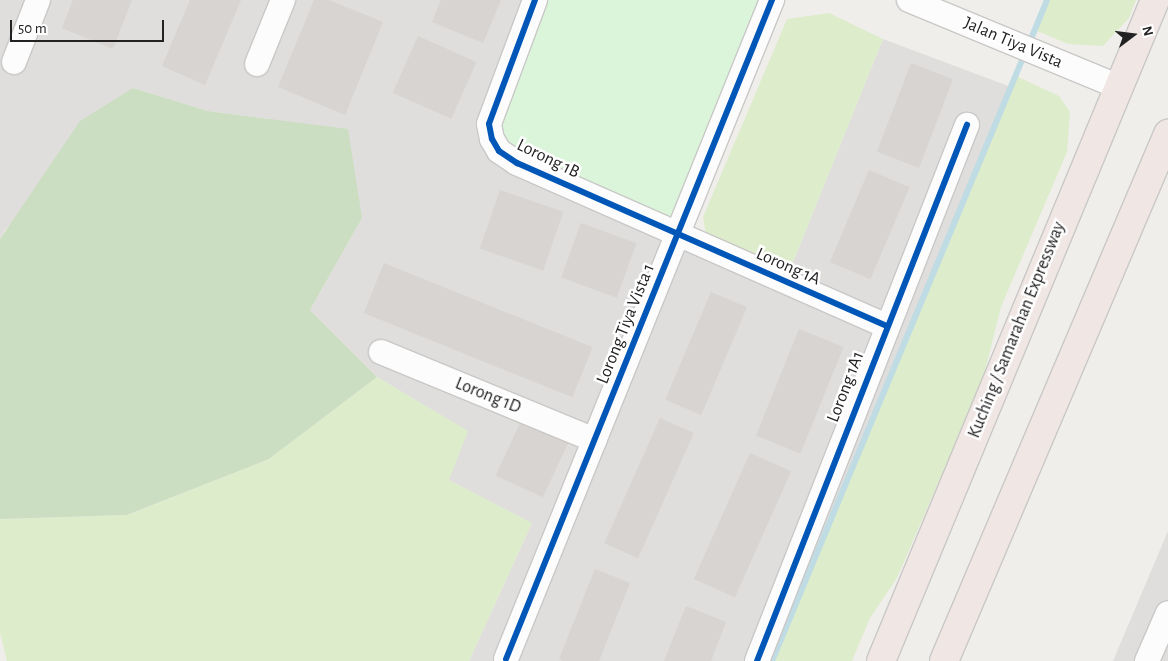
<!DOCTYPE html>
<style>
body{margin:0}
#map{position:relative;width:1168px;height:661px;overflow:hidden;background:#f0eeeb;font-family:"Alegreya Sans",sans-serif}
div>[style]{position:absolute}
.residential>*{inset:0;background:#dfdedc}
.grass>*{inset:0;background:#ddeccb}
.forest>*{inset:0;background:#cbdec1}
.park>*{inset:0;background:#daf5da}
.stream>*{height:6px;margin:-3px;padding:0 3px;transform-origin:3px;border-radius:3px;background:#bfdbe3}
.building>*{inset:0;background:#d7d4d2;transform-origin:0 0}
.roads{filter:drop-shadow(1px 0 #c9c8c7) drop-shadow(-1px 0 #c9c8c7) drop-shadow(0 1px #c9c8c7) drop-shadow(0 -1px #c9c8c7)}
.minor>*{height:24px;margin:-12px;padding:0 12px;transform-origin:12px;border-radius:12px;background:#fdfcfc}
.trunk>*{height:28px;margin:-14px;padding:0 14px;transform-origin:14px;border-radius:14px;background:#f0e6e4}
.cycleway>*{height:6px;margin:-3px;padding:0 3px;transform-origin:3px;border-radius:3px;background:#0057b8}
span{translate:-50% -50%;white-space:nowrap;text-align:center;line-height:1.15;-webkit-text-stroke:5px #fff;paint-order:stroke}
.street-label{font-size:18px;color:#222}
.north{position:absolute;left:1108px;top:10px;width:50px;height:50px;-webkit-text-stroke:4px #fff;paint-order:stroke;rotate:75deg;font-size:14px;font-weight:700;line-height:20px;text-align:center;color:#222}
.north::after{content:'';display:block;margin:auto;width:18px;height:22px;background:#222;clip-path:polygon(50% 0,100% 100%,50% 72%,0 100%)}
.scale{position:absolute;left:10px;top:20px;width:154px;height:22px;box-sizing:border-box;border:2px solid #222;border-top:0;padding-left:6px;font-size:15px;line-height:18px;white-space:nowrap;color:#222;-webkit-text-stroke:4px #fff;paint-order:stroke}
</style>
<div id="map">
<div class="residential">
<i style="clip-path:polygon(0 0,535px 0,489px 124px,785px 282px,883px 39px,1011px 87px,772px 661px,469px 661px,532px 523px,448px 480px,467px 431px,377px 377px,310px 310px,362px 218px,270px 119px,208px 111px,133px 88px,5px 230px,0 239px)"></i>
<i style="clip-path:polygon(1168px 531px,1168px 661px,1113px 661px)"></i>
</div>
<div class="grass">
<i style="clip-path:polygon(1047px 0,1136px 0,1129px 18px,1103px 46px,1068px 44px,1035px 30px)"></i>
<i style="clip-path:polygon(829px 13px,883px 39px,785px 282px,708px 248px,703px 217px,787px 19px)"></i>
<i style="clip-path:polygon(1016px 76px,1059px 96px,1070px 112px,1067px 152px,1001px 307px,983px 379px,897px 578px,870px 618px,852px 661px,772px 661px)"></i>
<i style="clip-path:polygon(377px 377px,468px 431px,449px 480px,532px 523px,469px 661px,7px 661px,0 633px,0 519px,128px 515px,269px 459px)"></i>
</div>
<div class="forest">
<i style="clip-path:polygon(133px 88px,208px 111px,348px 129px,362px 218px,310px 310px,377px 377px,269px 459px,127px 515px,0 519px,0 239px,80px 121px)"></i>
</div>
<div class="park">
<i style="clip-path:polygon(535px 0,772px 0,678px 235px,499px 151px,496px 103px)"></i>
</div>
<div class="stream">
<i style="left:1029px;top:44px;width:48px;rotate:-67.8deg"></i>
<i style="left:772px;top:661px;width:659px;rotate:-67.41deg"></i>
</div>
<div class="building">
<i style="clip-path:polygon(73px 0,132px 0,113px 49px,62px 28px)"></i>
<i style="clip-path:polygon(190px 0,241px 0,205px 85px,162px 66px)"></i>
<i style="clip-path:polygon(314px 0,329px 0,383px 22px,345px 115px,278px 87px)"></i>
<i style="clip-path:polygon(441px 0,501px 0,483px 43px,432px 22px)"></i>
<i style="left:418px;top:36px;width:64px;height:62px;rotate:24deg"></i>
<i style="left:911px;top:63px;width:45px;height:95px;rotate:21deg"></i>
<i style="left:869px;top:170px;width:44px;height:100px;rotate:23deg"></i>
<i style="left:500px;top:190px;width:67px;height:62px;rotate:19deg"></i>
<i style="left:581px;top:223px;width:59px;height:58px;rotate:20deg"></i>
<i style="left:384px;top:263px;width:225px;height:54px;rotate:22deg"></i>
<i style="left:711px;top:292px;width:39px;height:117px;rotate:23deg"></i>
<i style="left:799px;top:329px;width:48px;height:115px;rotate:22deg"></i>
<i style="left:660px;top:418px;width:37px;height:137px;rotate:24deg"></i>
<i style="left:521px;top:421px;width:52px;height:60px;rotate:25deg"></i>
<i style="left:750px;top:453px;width:45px;height:138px;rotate:24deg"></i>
<i style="clip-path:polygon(595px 569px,630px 583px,599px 661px,563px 661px,559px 659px)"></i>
<i style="clip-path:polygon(686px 606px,726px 622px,711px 661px,664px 661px)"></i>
</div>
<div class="roads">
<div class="minor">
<i style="left:535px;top:0;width:132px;rotate:110.4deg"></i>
<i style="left:489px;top:124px;width:15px;rotate:79deg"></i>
<i style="left:492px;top:139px;width:14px;rotate:60deg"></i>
<i style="left:499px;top:151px;width:22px;rotate:34deg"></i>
<i style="left:517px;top:163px;width:403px;rotate:23.8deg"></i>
<i style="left:909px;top:0;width:225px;rotate:22.5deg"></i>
<i style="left:14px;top:62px;width:66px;rotate:-68.8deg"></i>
<i style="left:257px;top:64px;width:69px;rotate:-67.9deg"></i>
<i style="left:381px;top:352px;width:231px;rotate:22.4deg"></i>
<i style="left:506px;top:659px;width:711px;rotate:-68.02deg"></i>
<i style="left:757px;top:661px;width:576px;rotate:-68.61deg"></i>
<i style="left:1147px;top:661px;width:52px;rotate:-66.4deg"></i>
</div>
<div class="trunk">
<i style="left:881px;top:661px;width:716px;rotate:-67.48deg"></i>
<i style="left:944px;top:661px;width:573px;rotate:-66.97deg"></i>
</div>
</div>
<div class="cycleway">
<i style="left:535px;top:0;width:132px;rotate:110.4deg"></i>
<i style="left:489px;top:124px;width:15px;rotate:79deg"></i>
<i style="left:492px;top:139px;width:14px;rotate:60deg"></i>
<i style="left:499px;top:151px;width:22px;rotate:34deg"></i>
<i style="left:517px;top:163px;width:403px;rotate:23.8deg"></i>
<i style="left:506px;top:659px;width:711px;rotate:-68.02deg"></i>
<i style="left:757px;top:661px;width:576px;rotate:-68.61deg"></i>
</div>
<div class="street-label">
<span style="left:1013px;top:43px;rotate:23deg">Jalan Tiya Vista</span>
<span style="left:548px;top:159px;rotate:26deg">Lorong 1B</span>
<span style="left:788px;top:267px;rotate:24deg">Lorong 1A</span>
<span style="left:626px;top:324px;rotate:-68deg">Lorong Tiya Vista 1</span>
<span style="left:1017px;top:330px;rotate:-68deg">Kuching / Samarahan Expressway</span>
<span style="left:846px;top:387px;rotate:-69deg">Lorong 1A1</span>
<span style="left:488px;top:396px;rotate:22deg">Lorong 1D</span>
</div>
<div class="north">N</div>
<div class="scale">50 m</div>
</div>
